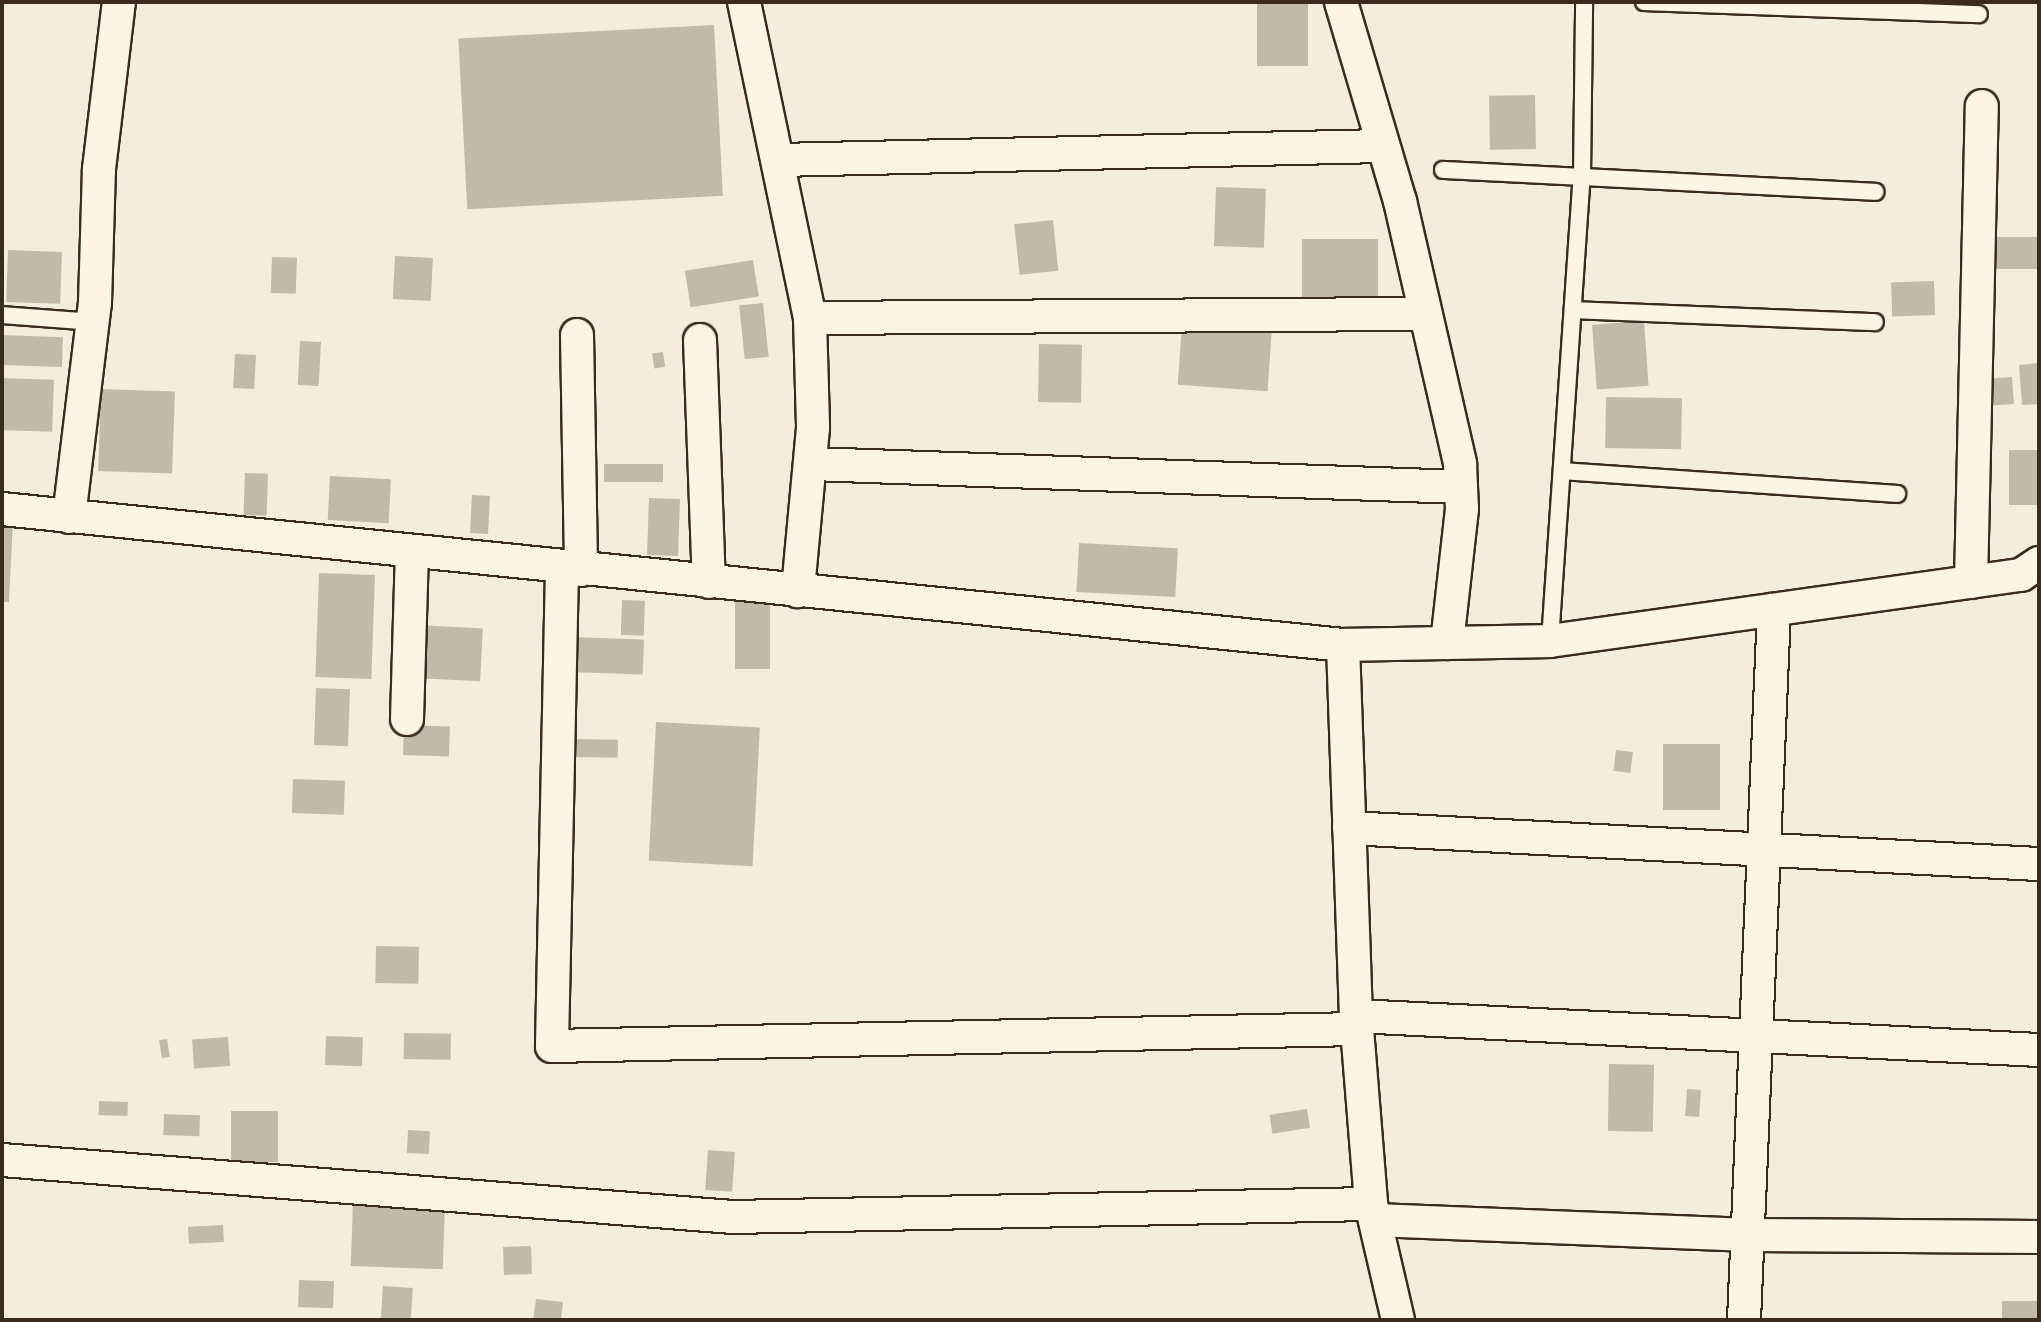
<!DOCTYPE html>
<style>
body{margin:0}
#map{position:relative;width:2041px;height:1322px;overflow:hidden;background:#f4eddd;font-family:"Indie Flower",sans-serif}
div>[style]{position:absolute}
.building>*{inset:0;background:#c3b9aa;transform-origin:0 0}
.roads{filter:drop-shadow(2px 0 #3b2a1e) drop-shadow(-2px 0 #3b2a1e) drop-shadow(0 2px #3b2a1e) drop-shadow(0 -2px #3b2a1e)}
.service>*{height:16px;margin:-8px;padding:0 8px;transform-origin:8px;border-radius:8px;background:#fcf5e5}
.minor>*{height:32px;margin:-16px;padding:0 16px;transform-origin:16px;border-radius:16px;background:#fcf5e5}
span{translate:-50% -50%;white-space:nowrap;text-align:center;line-height:1.15;-webkit-text-stroke:7px #fcf5e5;paint-order:stroke}
.frame{position:absolute;inset:0;border:4px solid #3b2a1e;pointer-events:none}
</style>
<div id="map">
<div class="building">
<i style="left:1257px;top:2px;width:51px;height:64px"></i>
<i style="left:714px;top:25px;width:171px;height:256px;rotate:87deg"></i>
<i style="left:1535px;top:95px;width:54px;height:46px;rotate:89deg"></i>
<i style="left:1216px;top:187px;width:50px;height:59px;rotate:2deg"></i>
<i style="left:1053px;top:220px;width:51px;height:39px;rotate:84deg"></i>
<i style="left:2039px;top:237px;width:32px;height:50px;rotate:90deg"></i>
<i style="left:1302px;top:239px;width:76px;height:62px"></i>
<i style="left:8px;top:250px;width:54px;height:52px;rotate:2deg"></i>
<i style="left:395px;top:256px;width:38px;height:43px;rotate:3deg"></i>
<i style="left:272px;top:257px;width:25px;height:36px;rotate:2deg"></i>
<i style="left:753px;top:260px;width:37px;height:69px;rotate:81deg"></i>
<i style="left:1934px;top:281px;width:34px;height:43px;rotate:88deg"></i>
<i style="left:763px;top:303px;width:54px;height:24px;rotate:84deg"></i>
<i style="left:1644px;top:321px;width:65px;height:52px;rotate:86deg"></i>
<i style="left:1182px;top:324px;width:90px;height:61px;rotate:4deg"></i>
<i style="left:2px;top:335px;width:61px;height:30px;rotate:2deg"></i>
<i style="left:300px;top:341px;width:21px;height:44px;rotate:3deg"></i>
<i style="left:1039px;top:344px;width:43px;height:58px;rotate:1deg"></i>
<i style="left:663px;top:352px;width:15px;height:11px;rotate:82deg"></i>
<i style="left:235px;top:354px;width:21px;height:34px;rotate:3deg"></i>
<i style="clip-path:polygon(2039px 363px,2039px 404px,2022px 405px,2019px 365px)"></i>
<i style="left:2012px;top:377px;width:27px;height:27px;rotate:86deg"></i>
<i style="left:2px;top:378px;width:52px;height:52px;rotate:2deg"></i>
<i style="left:101px;top:389px;width:74px;height:82px;rotate:2deg"></i>
<i style="left:1606px;top:397px;width:76px;height:51px;rotate:1deg"></i>
<i style="left:2009px;top:450px;width:30px;height:55px"></i>
<i style="left:663px;top:464px;width:18px;height:59px;rotate:90deg"></i>
<i style="left:245px;top:473px;width:23px;height:42px;rotate:2deg"></i>
<i style="left:330px;top:476px;width:61px;height:44px;rotate:3deg"></i>
<i style="left:472px;top:495px;width:18px;height:38px;rotate:3deg"></i>
<i style="left:649px;top:498px;width:31px;height:57px;rotate:2deg"></i>
<i style="clip-path:polygon(2px 519px,13px 520px,9px 602px,2px 602px)"></i>
<i style="left:1079px;top:543px;width:99px;height:49px;rotate:3deg"></i>
<i style="left:319px;top:573px;width:56px;height:104px;rotate:2deg"></i>
<i style="left:622px;top:600px;width:23px;height:35px;rotate:2deg"></i>
<i style="left:770px;top:601px;width:68px;height:35px;rotate:90deg"></i>
<i style="left:418px;top:625px;width:65px;height:53px;rotate:3deg"></i>
<i style="left:570px;top:637px;width:74px;height:35px;rotate:2deg"></i>
<i style="left:316px;top:688px;width:34px;height:57px;rotate:2deg"></i>
<i style="left:656px;top:722px;width:104px;height:139px;rotate:3deg"></i>
<i style="left:404px;top:725px;width:46px;height:30px;rotate:2deg"></i>
<i style="left:574px;top:739px;width:44px;height:18px;rotate:1deg"></i>
<i style="left:1720px;top:744px;width:66px;height:57px;rotate:90deg"></i>
<i style="left:1616px;top:750px;width:17px;height:21px;rotate:7deg"></i>
<i style="left:293px;top:779px;width:52px;height:34px;rotate:2deg"></i>
<i style="left:376px;top:946px;width:43px;height:37px;rotate:1deg"></i>
<i style="left:404px;top:1033px;width:47px;height:26px;rotate:1deg"></i>
<i style="left:326px;top:1036px;width:37px;height:29px;rotate:2deg"></i>
<i style="left:228px;top:1037px;width:29px;height:36px;rotate:86deg"></i>
<i style="left:167px;top:1039px;width:18px;height:8px;rotate:81deg"></i>
<i style="left:1609px;top:1064px;width:45px;height:67px;rotate:1deg"></i>
<i style="left:1687px;top:1089px;width:14px;height:27px;rotate:4deg"></i>
<i style="left:99px;top:1101px;width:29px;height:14px;rotate:2deg"></i>
<i style="left:1307px;top:1109px;width:19px;height:38px;rotate:81deg"></i>
<i style="left:231px;top:1111px;width:47px;height:51px"></i>
<i style="left:164px;top:1114px;width:36px;height:21px;rotate:2deg"></i>
<i style="left:408px;top:1130px;width:22px;height:23px;rotate:3deg"></i>
<i style="left:708px;top:1150px;width:27px;height:40px;rotate:4deg"></i>
<i style="left:353px;top:1202px;width:92px;height:64px;rotate:2deg"></i>
<i style="left:223px;top:1225px;width:17px;height:35px;rotate:87deg"></i>
<i style="left:531px;top:1246px;width:28px;height:28px;rotate:88deg"></i>
<i style="left:299px;top:1280px;width:35px;height:27px;rotate:2deg"></i>
<i style="left:383px;top:1286px;width:30px;height:34px;rotate:4deg"></i>
<i style="clip-path:polygon(536px 1299px,563px 1302px,561px 1320px,533px 1320px)"></i>
<i style="left:2002px;top:1301px;width:37px;height:19px"></i>
</div>
<div class="roads">
<div class="service">
<i style="left:1644px;top:2px;width:335px;rotate:2.1deg"></i>
<i style="left:1443px;top:170px;width:433px;rotate:2.9deg"></i>
<i style="left:1573px;top:310px;width:302px;rotate:2.3deg"></i>
<i style="left:2px;top:315px;width:91px;rotate:4.4deg"></i>
<i style="left:1562px;top:471px;width:336px;rotate:3.9deg"></i>
<i style="left:1550px;top:641px;width:466px;rotate:-86.1deg"></i>
<i style="left:1582px;top:176px;width:174px;rotate:-89.3deg"></i>
</div>
<div class="minor">
<i style="left:744px;top:2px;width:323px;rotate:78.2deg"></i>
<i style="left:810px;top:318px;width:110px;rotate:88.4deg"></i>
<i style="left:813px;top:428px;width:164px;rotate:95.3deg"></i>
<i style="left:1341px;top:2px;width:208px;rotate:73.5deg"></i>
<i style="left:1400px;top:201px;width:270px;rotate:77.1deg"></i>
<i style="left:1460px;top:464px;width:45px;rotate:87.5deg"></i>
<i style="left:1462px;top:509px;width:135px;rotate:96.4deg"></i>
<i style="left:779px;top:160px;width:602px;rotate:-1.33deg"></i>
<i style="left:810px;top:318px;width:611px;rotate:-0.38deg"></i>
<i style="left:577px;top:335px;width:235px;rotate:89deg"></i>
<i style="left:700px;top:340px;width:242px;rotate:87.9deg"></i>
<i style="left:812px;top:464px;width:649px;rotate:2.03deg"></i>
<i style="left:2px;top:509px;width:1348px;rotate:5.79deg"></i>
<i style="left:1343px;top:645px;width:371px;rotate:88deg"></i>
<i style="left:1356px;top:1016px;width:684px;rotate:2.85deg"></i>
<i style="left:69px;top:517px;width:216px;rotate:-83.1deg"></i>
<i style="left:95px;top:303px;width:134px;rotate:-88.3deg"></i>
<i style="left:99px;top:169px;width:168px;rotate:-83.2deg"></i>
<i style="left:562px;top:568px;width:478px;rotate:91.2deg"></i>
<i style="left:552px;top:1046px;width:806px;rotate:-1.21deg"></i>
<i style="left:1971px;top:582px;width:476px;rotate:-88.7deg"></i>
<i style="left:1343px;top:645px;width:207px;rotate:-1.1deg"></i>
<i style="left:1550px;top:641px;width:476px;rotate:-8deg"></i>
<i style="left:2021px;top:575px;width:22px;rotate:-34deg"></i>
<i style="left:407px;top:719px;width:167px;rotate:-88.3deg"></i>
<i style="left:1349px;top:828px;width:691px;rotate:2.99deg"></i>
<i style="left:1356px;top:1016px;width:189px;rotate:85.4deg"></i>
<i style="left:1371px;top:1204px;width:119px;rotate:76.9deg"></i>
<i style="left:2px;top:1160px;width:732px;rotate:4.46deg"></i>
<i style="left:732px;top:1217px;width:639px;rotate:-1.17deg"></i>
<i style="left:1375px;top:1220px;width:375px;rotate:2.3deg"></i>
<i style="left:1750px;top:1235px;width:289px;rotate:0.4deg"></i>
<i style="left:1744px;top:1320px;width:711px;rotate:-87.58deg"></i>
</div>
</div>
<div class="frame"></div>
</div>
